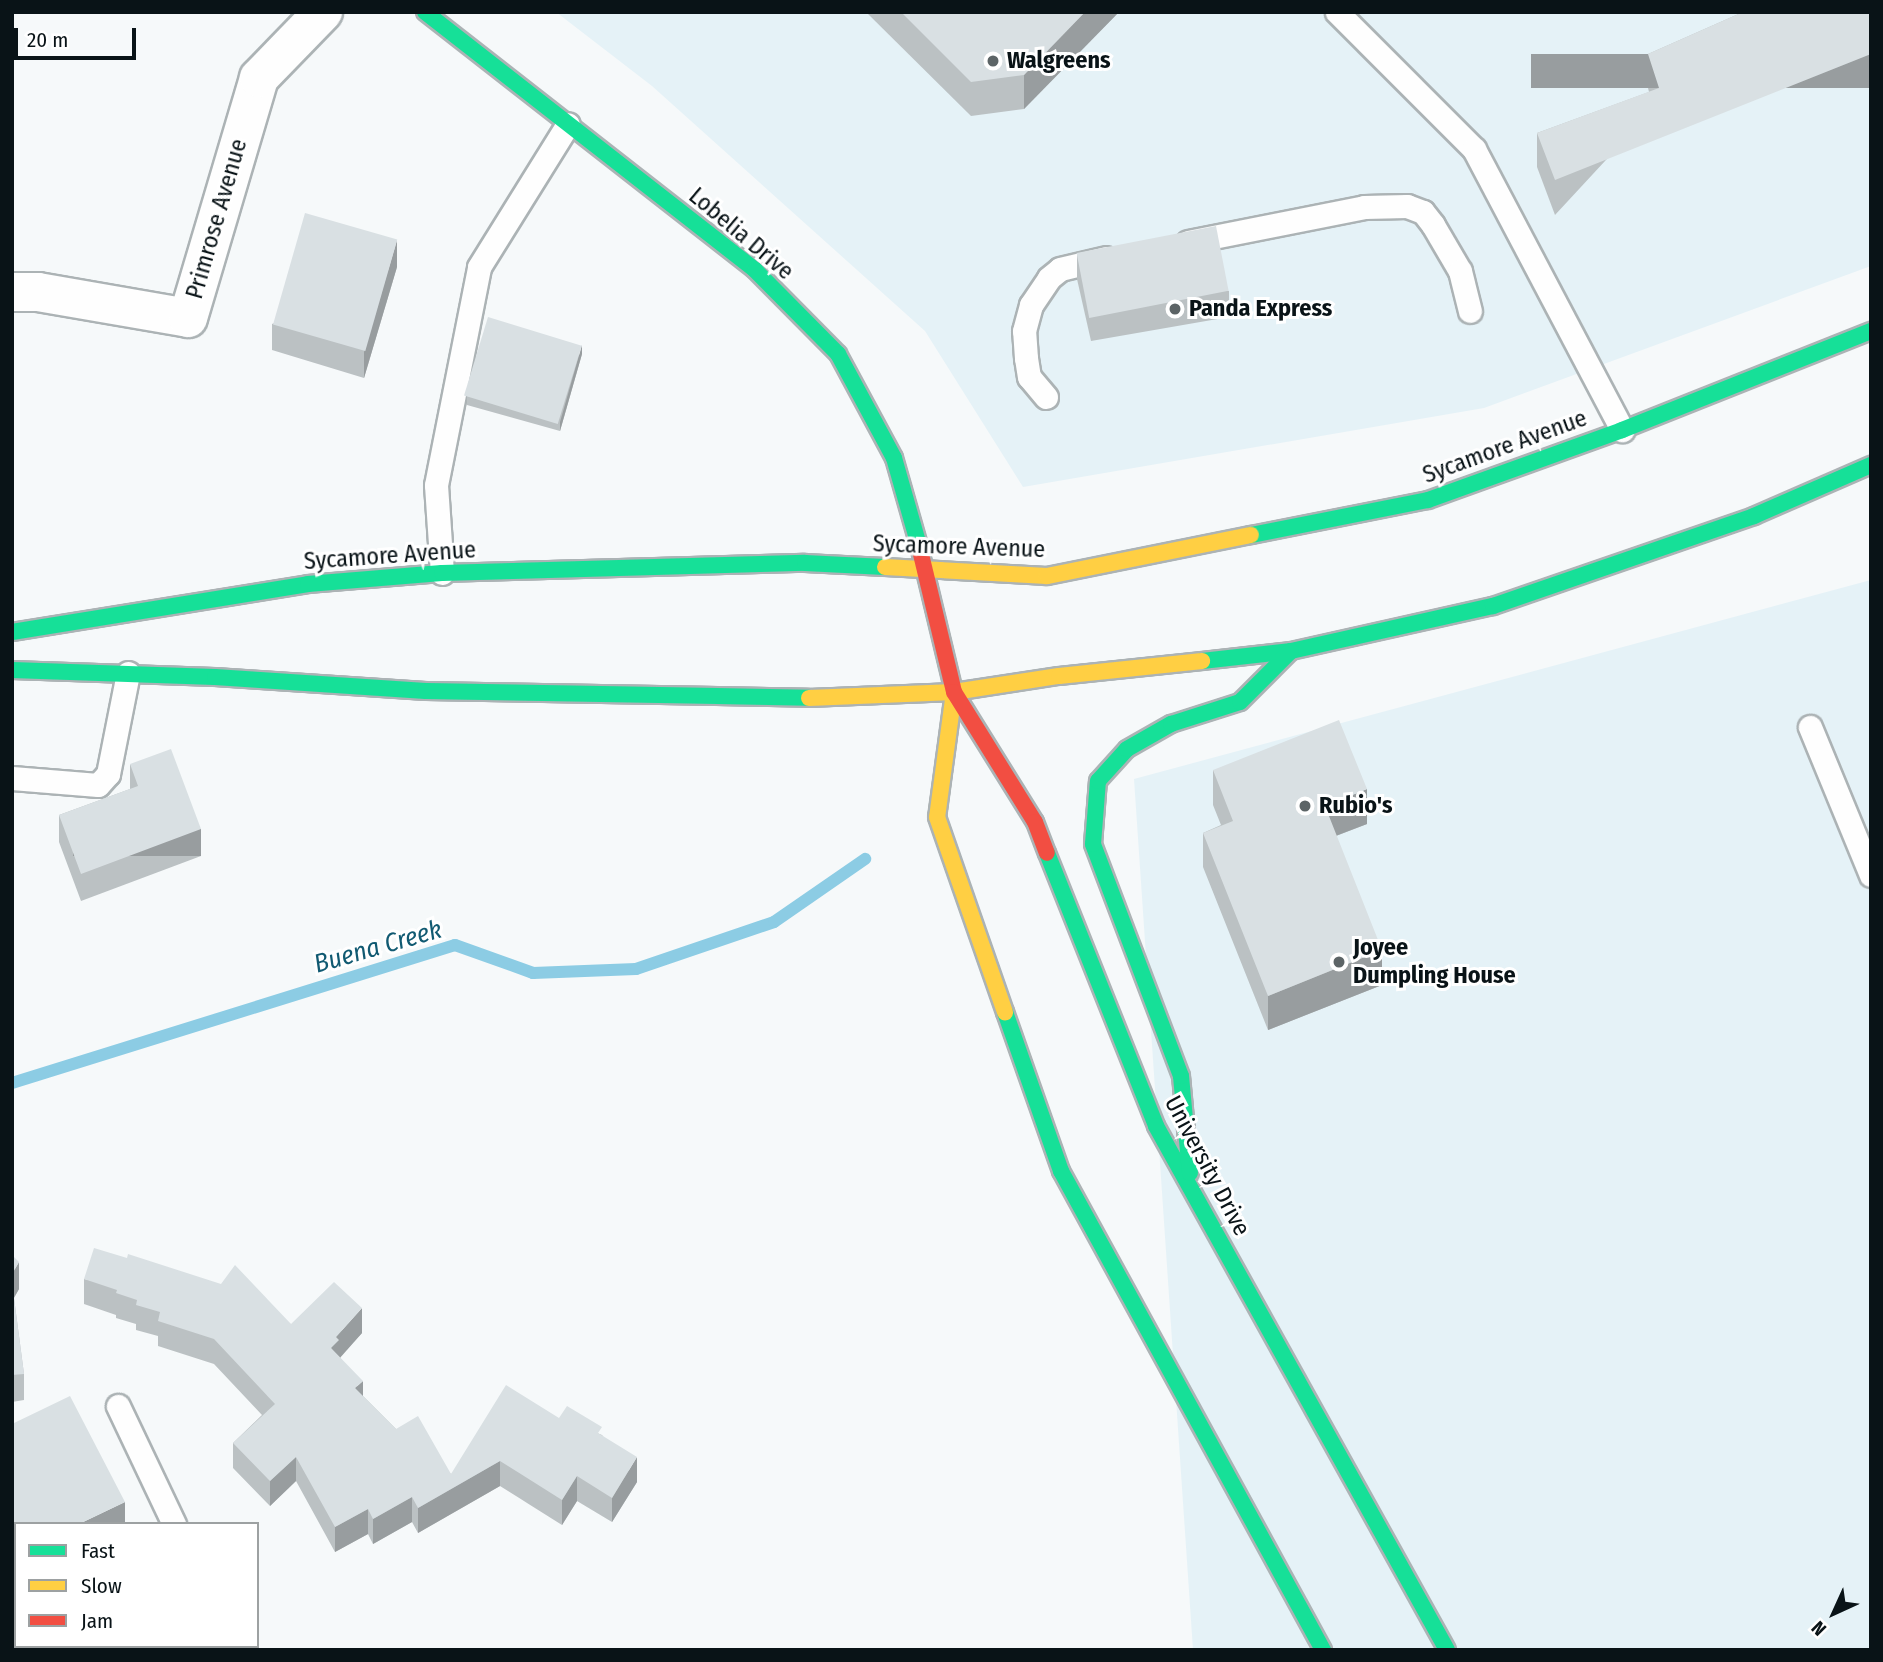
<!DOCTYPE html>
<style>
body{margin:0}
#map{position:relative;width:1883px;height:1662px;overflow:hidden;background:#f6f9fa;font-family:"Fira Sans Condensed",sans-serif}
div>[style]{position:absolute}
.built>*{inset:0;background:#e5f2f7}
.stream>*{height:12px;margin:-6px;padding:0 6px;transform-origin:6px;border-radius:6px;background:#8ccce4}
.roads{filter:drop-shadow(2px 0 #acb3b5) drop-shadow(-2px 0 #acb3b5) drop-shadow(0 2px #acb3b5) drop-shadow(0 -2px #acb3b5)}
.lane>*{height:23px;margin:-11.5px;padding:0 11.5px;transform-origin:11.5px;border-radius:11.5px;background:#fefefe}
.street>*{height:38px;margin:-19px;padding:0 19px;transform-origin:19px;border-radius:19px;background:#fefefe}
.fast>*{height:16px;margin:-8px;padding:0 8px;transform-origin:8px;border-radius:8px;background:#16e098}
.slow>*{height:16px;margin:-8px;padding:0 8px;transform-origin:8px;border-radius:8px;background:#ffcf43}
.jam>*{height:16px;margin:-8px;padding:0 8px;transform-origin:8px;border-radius:8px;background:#f24e42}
.wall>*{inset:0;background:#bbc1c3}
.shaded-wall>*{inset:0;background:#989d9f;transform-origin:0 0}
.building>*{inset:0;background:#d9e0e3;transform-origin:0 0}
.dots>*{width:19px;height:19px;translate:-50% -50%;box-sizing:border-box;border:4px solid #fff;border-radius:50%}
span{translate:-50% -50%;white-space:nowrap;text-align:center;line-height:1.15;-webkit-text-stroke:6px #fff;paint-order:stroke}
.poi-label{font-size:24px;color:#091317;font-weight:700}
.left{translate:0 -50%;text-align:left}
.street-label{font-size:24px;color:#091317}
.water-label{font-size:26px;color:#115a72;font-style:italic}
.frame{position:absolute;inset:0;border:14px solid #091317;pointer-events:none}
.legend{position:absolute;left:14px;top:1522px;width:245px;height:126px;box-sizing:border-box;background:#fff;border:2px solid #9da1a2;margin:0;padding:9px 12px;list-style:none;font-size:21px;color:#091317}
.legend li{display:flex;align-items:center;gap:14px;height:35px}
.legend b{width:35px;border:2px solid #9da1a2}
.north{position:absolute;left:1799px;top:1578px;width:70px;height:70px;-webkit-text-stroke:5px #fff;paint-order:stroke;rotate:225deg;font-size:19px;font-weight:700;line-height:28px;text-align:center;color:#091317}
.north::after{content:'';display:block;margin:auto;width:24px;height:32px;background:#091317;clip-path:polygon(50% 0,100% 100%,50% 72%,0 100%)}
.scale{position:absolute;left:14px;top:28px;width:122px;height:32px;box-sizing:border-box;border:4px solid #091317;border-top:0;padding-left:9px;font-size:21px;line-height:24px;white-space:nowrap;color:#091317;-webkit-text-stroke:5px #fff;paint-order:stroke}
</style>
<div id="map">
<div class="built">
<i style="clip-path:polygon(556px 12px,1871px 12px,1871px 266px,1484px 408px,1023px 487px,925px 331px,652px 86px)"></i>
<i style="clip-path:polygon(1871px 580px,1871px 1650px,1193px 1650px,1134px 779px)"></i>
</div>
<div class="stream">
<i style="left:12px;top:1083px;width:464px;rotate:-17.3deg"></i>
<i style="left:455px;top:945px;width:83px;rotate:19.7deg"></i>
<i style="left:533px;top:973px;width:103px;rotate:-2.2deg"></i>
<i style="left:636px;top:969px;width:146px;rotate:-18.8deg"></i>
<i style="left:774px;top:922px;width:111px;rotate:-34.7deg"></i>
</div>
<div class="roads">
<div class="lane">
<i style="left:1337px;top:12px;width:194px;rotate:45deg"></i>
<i style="left:1474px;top:149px;width:318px;rotate:62.2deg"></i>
<i style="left:1188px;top:242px;width:179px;rotate:-11.2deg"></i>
<i style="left:1364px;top:207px;width:43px;rotate:-1.3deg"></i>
<i style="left:1407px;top:206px;width:17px;rotate:21deg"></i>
<i style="left:1423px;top:212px;width:16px;rotate:52deg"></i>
<i style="left:1433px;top:225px;width:53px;rotate:59.6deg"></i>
<i style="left:1460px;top:271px;width:41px;rotate:76deg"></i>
<i style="left:1046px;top:397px;width:26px;rotate:-130deg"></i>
<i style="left:1029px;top:377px;width:19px;rotate:-99deg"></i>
<i style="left:1026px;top:358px;width:27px;rotate:-94deg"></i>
<i style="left:1024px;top:331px;width:27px;rotate:-75deg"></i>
<i style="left:1031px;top:305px;width:32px;rotate:-56deg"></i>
<i style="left:1049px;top:278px;width:14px;rotate:-39deg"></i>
<i style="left:1060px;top:269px;width:47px;rotate:-13.4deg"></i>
<i style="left:442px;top:573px;width:88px;rotate:-93.9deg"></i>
<i style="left:436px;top:485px;width:222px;rotate:-78.8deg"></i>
<i style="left:479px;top:267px;width:168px;rotate:-58.1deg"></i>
<i style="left:1810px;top:727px;width:160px;rotate:67.6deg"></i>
<i style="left:12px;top:778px;width:86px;rotate:4.7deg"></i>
<i style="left:98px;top:785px;width:15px;rotate:-48deg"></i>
<i style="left:108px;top:774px;width:103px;rotate:-78.8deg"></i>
<i style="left:118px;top:1406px;width:131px;rotate:64.6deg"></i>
<i style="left:101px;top:1650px;width:7px;rotate:-34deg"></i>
</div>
<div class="street">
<i style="left:12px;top:292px;width:26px"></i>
<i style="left:38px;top:292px;width:152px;rotate:9.8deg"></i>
<i style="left:188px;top:318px;width:250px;rotate:-73.5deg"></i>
<i style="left:259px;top:78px;width:92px;rotate:-45.9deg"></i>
</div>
<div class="fast">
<i style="left:425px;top:12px;width:419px;rotate:38deg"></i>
<i style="left:755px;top:270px;width:118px;rotate:45.3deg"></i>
<i style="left:838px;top:354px;width:118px;rotate:61.7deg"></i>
<i style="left:894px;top:458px;width:91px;rotate:74.1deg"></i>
<i style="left:1251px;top:535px;width:180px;rotate:-11.2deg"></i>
<i style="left:1428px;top:500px;width:206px;rotate:-19.8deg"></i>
<i style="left:1622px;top:430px;width:268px;rotate:-21.7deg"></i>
<i style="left:12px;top:632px;width:300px;rotate:-9.2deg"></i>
<i style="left:308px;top:584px;width:134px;rotate:-4.7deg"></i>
<i style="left:442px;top:573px;width:363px;rotate:-1.6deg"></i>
<i style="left:805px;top:563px;width:80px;rotate:2.9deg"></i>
<i style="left:1202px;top:661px;width:90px;rotate:-6.4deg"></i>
<i style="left:1291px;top:651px;width:207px;rotate:-12.6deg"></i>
<i style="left:1493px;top:606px;width:276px;rotate:-19deg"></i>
<i style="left:1754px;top:516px;width:128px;rotate:-23.6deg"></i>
<i style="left:12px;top:670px;width:203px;rotate:2deg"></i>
<i style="left:215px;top:677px;width:211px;rotate:3.8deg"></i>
<i style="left:426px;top:691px;width:383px;rotate:1deg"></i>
<i style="left:1047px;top:853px;width:294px;rotate:68.2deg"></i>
<i style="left:1156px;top:1126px;width:599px;rotate:60.95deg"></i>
<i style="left:1005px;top:1012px;width:169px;rotate:70.6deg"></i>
<i style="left:1061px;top:1171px;width:546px;rotate:61.32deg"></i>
<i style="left:1190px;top:1173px;width:97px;rotate:-95.3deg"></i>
<i style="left:1181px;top:1076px;width:248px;rotate:-110.8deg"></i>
<i style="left:1093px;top:844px;width:63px;rotate:-85.5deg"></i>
<i style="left:1098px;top:781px;width:43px;rotate:-47.8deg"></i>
<i style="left:1127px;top:749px;width:51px;rotate:-29.6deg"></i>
<i style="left:1171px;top:724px;width:72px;rotate:-17.7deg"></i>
<i style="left:1240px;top:702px;width:72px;rotate:-45deg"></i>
</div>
<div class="slow">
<i style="left:885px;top:567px;width:162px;rotate:3.2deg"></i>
<i style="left:1047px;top:576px;width:208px;rotate:-11.4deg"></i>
<i style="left:954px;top:692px;width:126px;rotate:97.7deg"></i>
<i style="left:937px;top:817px;width:207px;rotate:70.8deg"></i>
<i style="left:809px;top:698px;width:145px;rotate:-2.4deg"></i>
<i style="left:954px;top:692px;width:106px;rotate:-8.7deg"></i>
<i style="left:1059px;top:676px;width:144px;rotate:-6deg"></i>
</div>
<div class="jam">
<i style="left:919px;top:546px;width:150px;rotate:76.5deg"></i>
<i style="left:954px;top:692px;width:153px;rotate:58.1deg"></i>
<i style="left:1035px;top:822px;width:33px;rotate:69deg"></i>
</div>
</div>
<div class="wall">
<i style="clip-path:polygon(866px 12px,1119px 12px,1024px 109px,971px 116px)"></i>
<i style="clip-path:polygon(1743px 12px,1555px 215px,1537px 167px,1537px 133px,1649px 92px,1648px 88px,1648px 54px)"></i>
<i style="clip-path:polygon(1077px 253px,1229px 291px,1229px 317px,1091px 341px,1077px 279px)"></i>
<i style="clip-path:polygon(397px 267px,364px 378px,272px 350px,272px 324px)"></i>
<i style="clip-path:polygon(582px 354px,560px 431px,467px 405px,467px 396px)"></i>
<i style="clip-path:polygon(130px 764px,201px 856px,81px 901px,59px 842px,59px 815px,130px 789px)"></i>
<i style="clip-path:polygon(1213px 770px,1367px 824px,1336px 836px,1382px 985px,1268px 1030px,1203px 867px,1203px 833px,1221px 825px,1213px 805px)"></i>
<i style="clip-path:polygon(12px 1255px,19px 1289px,14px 1298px,24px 1374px,24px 1400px,12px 1402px)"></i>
<i style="clip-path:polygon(84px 1279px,291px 1324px,362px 1333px,340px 1357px,363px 1396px,396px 1429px,451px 1474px,559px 1418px,602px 1435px,637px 1482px,612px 1522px,577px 1501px,562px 1525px,500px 1486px,418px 1533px,412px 1522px,373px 1544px,368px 1534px,335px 1552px,296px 1481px,270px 1506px,233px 1468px,233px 1443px,262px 1415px,214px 1364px,158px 1346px,158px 1336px,136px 1330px,136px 1324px,116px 1318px,116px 1315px,84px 1304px)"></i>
</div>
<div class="shaded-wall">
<i style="clip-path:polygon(1085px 12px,1119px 12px,1024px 109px,1024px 75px)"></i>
<i style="left:1871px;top:54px;width:34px;height:340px;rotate:90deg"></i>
<i style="clip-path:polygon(397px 240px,397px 267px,364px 378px,364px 352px)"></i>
<i style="clip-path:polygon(582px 345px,582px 354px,560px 431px,560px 422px)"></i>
<i style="clip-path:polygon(1367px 789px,1367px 824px,1325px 840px,1325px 806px)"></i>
<i style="left:201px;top:829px;width:27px;height:128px;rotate:90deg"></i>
<i style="clip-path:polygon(1382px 950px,1382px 985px,1268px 1030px,1268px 996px)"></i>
<i style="clip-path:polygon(19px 1262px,19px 1289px,12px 1301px,12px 1274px)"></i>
<i style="clip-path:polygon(362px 1308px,362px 1333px,339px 1359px,331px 1348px,336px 1337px)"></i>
<i style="clip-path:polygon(363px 1381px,363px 1405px,355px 1388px)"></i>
<i style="clip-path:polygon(296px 1457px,296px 1481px,270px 1506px,270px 1481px)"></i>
<i style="clip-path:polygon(637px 1457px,637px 1482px,612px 1522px,612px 1498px)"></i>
<i style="clip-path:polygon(500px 1461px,500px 1486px,418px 1533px,418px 1508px)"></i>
<i style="clip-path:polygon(577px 1476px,577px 1501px,562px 1525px,562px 1500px)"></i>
<i style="clip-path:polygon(412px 1497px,412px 1522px,373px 1544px,373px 1519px)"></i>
<i style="clip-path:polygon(125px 1502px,125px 1524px,79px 1524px)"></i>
<i style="clip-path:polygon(368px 1509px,368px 1534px,335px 1552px,335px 1527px)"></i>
<i style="clip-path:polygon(16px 1556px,16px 1580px,12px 1582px,12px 1558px)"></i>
</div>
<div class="building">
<i style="clip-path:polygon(901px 12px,1085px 12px,1024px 75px,971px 82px)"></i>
<i style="clip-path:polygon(1743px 12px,1871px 12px,1871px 54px,1555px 180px,1537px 133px,1659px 88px,1648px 54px)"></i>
<i style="left:305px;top:213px;width:96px;height:116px;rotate:16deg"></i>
<i style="left:1216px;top:226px;width:66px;height:142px;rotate:79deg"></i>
<i style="left:488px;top:317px;width:98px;height:82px;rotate:17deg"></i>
<i style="clip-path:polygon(1339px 720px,1367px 789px,1325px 806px,1382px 950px,1268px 996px,1203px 833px,1233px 821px,1213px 770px)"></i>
<i style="clip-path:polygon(171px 749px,201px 829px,81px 874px,59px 815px,138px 786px,130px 764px)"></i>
<i style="clip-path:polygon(94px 1248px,127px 1258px,128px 1254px,221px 1284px,235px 1265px,291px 1324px,334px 1282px,362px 1308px,336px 1337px,339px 1340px,331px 1348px,363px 1381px,355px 1388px,396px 1429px,418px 1416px,451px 1474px,506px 1385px,559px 1418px,567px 1406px,602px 1427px,598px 1433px,637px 1457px,612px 1498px,577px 1476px,562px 1500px,500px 1461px,418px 1508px,412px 1497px,373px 1519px,368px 1509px,335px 1527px,296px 1457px,270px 1481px,233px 1443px,275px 1404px,214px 1339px,158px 1321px,160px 1312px,136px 1305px,137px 1300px,116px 1293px,117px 1290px,84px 1279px)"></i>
<i style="clip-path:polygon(12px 1255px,19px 1262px,12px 1274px)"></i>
<i style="clip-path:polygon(12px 1283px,24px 1374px,12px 1375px)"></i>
<i style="clip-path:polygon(70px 1396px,125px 1502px,79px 1524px,16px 1524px,16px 1556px,12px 1558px,12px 1424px)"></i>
</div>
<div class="dots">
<i style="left:993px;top:61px;background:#5c6466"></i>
<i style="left:1175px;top:309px;background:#5c6466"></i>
<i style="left:1305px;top:806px;background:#5c6466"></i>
<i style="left:1339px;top:962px;background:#5c6466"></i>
</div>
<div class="poi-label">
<span class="left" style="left:1007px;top:61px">Walgreens</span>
<span class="left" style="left:1189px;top:309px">Panda Express</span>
<span class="left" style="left:1319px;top:806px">Rubio's</span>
<span class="left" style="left:1353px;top:962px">Joyee<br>Dumpling House</span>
</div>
<div class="street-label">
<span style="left:217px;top:219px;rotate:-74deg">Primrose Avenue</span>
<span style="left:741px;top:234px;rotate:40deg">Lobelia Drive</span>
<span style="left:1505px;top:447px;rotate:-20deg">Sycamore Avenue</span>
<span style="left:959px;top:547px;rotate:2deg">Sycamore Avenue</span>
<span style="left:390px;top:556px;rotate:-4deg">Sycamore Avenue</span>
<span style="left:1207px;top:1166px;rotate:62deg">University Drive</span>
</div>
<div class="water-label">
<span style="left:378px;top:947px;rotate:-16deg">Buena Creek</span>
</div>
<div class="frame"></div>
<ul class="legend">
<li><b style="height:9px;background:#16e098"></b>Fast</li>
<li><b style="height:9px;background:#ffcf43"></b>Slow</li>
<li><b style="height:9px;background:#f24e42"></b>Jam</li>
</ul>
<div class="north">N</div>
<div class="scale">20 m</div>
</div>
